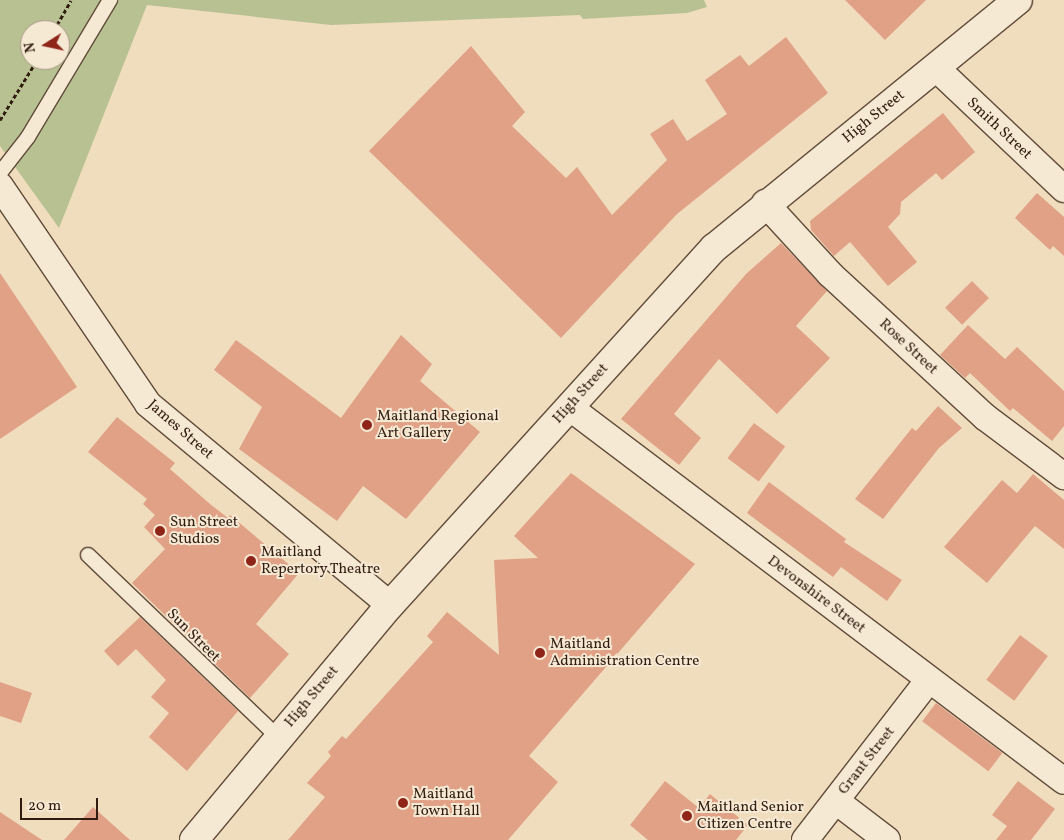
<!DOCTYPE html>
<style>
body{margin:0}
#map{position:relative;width:1064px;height:840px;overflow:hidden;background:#f0ddbd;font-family:Vollkorn,serif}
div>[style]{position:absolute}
.green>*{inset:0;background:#b8c192}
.building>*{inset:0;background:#e0a186;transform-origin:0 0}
.path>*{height:3px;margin-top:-1.5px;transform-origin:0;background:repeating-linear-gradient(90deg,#311c0f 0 4px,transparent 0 6.5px)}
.roads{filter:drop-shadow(1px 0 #614c3a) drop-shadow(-1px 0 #614c3a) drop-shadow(0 1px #614c3a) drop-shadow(0 -1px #614c3a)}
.lane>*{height:14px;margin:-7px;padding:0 7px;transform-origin:7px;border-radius:7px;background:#f5e9d4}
.street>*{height:26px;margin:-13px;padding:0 13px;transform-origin:13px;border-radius:13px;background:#f5e9d4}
.secondary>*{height:28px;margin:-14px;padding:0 14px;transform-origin:14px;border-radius:14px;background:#f5e9d4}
.dots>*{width:14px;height:14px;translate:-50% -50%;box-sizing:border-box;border:2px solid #f5e9d4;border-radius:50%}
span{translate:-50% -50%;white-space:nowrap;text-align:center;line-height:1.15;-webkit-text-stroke:4px #f5e9d4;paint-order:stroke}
.street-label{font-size:15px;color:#311c0f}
.poi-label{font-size:15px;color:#311c0f}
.left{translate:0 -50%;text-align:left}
.north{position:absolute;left:20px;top:20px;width:50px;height:50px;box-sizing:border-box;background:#f5e9d4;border:1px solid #a79785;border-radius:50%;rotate:260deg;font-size:14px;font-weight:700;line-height:20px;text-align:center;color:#311c0f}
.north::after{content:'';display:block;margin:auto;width:18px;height:22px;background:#8f2418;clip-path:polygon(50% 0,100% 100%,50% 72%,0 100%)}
.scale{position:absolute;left:20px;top:798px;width:78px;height:22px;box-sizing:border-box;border:2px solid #311c0f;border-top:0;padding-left:6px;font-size:15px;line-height:18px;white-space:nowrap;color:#311c0f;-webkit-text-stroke:4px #f5e9d4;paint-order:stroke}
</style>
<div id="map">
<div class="green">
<i style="clip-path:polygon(evenodd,0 0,704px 0,707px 7px,687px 13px,583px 19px,580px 15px,331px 25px,147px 5px,59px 228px,0 146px,0 0,30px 30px,60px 30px,60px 60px,30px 60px,30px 30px)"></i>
</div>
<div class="building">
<i style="clip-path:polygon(845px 0,926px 0,885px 40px)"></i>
<i style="clip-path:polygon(786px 37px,828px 93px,677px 214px,561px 338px,369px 151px,471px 46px,525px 112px,512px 126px,566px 178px,577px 167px,612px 215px,667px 160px,650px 134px,673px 119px,687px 141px,727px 114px,705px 80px,740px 55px,749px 66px)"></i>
<i style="clip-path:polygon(943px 113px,975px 152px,942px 180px,936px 173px,901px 202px,900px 214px,888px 227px,917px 262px,888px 286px,850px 242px,834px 256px,811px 230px,810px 221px)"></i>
<i style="clip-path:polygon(1037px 193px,1064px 217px,1064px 256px,1053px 246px,1050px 250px,1015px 218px)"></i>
<i style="clip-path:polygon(781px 243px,827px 291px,796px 326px,830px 358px,777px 414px,719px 359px,674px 414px,701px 438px,679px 465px,621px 419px,746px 274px)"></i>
<i style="clip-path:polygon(0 273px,77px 387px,0 439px)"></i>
<i style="left:972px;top:281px;width:24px;height:38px;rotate:45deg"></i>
<i style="clip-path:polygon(968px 325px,1005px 359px,1017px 347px,1064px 391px,1064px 426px,1052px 441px,1013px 408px,1010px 411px,970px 373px,965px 378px,940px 355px)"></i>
<i style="clip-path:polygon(401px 335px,432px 364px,420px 381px,480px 432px,406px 519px,363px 486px,337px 521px,239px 449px,262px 407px,214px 370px,236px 340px,341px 418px)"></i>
<i style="clip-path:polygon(938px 406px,962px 428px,939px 448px,883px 519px,855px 499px,912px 428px,916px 431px)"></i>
<i style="clip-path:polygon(117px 417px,175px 463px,170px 469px,210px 504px,228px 518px,230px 515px,299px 573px,256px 624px,289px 654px,250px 698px,132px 583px,165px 549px,144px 527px,155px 515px,143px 504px,147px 499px,88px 452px)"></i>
<i style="left:754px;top:423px;width:39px;height:44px;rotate:37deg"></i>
<i style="clip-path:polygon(571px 473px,695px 564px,529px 756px,558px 782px,508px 840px,288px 840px,325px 797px,307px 783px,331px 756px,328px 752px,342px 736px,346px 739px,433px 642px,427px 636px,447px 612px,499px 655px,494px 560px,538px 558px,514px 536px)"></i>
<i style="clip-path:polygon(1033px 474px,1064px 500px,1064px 549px,1035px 526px,987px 583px,944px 547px,1002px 480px,1017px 493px)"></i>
<i style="clip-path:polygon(769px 482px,846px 539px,844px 542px,902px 580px,887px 601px,841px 567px,833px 577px,747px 513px)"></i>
<i style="clip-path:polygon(140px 617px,238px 711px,187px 771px,149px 737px,169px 713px,151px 697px,166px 680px,136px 649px,118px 666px,104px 651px)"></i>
<i style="left:1020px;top:635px;width:35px;height:56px;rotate:37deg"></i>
<i style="clip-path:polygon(0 682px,32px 693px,21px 723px,0 716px)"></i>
<i style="left:936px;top:703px;width:83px;height:23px;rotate:37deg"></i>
<i style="clip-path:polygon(665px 781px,699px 808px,710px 794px,748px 825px,736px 840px,648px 840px,630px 825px)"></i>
<i style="clip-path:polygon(1018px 781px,1055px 809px,1031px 840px,996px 840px,1007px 826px,992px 815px)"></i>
<i style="clip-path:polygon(93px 807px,130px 840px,64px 840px)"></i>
<i style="clip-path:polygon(0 812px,42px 840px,0 840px)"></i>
</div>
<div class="path">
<i style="left:54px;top:30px;width:34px;rotate:-60deg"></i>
<i style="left:0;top:120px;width:70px;rotate:-58.3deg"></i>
</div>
<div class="roads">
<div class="lane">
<i style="left:0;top:173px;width:46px;rotate:-52.1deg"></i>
<i style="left:28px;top:137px;width:160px;rotate:-59.1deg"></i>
<i style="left:88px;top:555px;width:263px;rotate:43.8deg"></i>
</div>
<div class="street">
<i style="left:936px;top:68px;width:176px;rotate:43.4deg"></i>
<i style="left:0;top:186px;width:263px;rotate:55.8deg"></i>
<i style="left:148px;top:404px;width:315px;rotate:39.7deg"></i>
<i style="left:765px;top:203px;width:96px;rotate:47.5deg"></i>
<i style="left:830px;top:274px;width:211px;rotate:42.7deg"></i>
<i style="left:985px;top:417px;width:99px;rotate:36.8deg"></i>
<i style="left:569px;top:407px;width:620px;rotate:37.07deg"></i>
<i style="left:836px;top:801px;width:64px;rotate:37.4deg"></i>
<i style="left:805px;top:840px;width:201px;rotate:-52.3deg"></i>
</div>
<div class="secondary">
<i style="left:194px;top:840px;width:306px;rotate:-50.2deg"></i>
<i style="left:390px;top:605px;width:482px;rotate:-47.8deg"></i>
<i style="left:714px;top:248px;width:392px;rotate:-39.2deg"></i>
</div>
</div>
<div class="dots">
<i style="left:367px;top:425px;background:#8f2418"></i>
<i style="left:160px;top:531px;background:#8f2418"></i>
<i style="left:251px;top:561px;background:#8f2418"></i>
<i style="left:540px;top:653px;background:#8f2418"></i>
<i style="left:403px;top:803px;background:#8f2418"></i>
<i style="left:687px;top:816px;background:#8f2418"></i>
</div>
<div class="street-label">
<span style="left:874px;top:117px;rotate:-39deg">High Street</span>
<span style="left:999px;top:129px;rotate:43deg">Smith Street</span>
<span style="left:908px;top:347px;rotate:43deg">Rose Street</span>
<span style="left:581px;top:394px;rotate:-48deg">High Street</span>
<span style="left:180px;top:430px;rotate:41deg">James Street</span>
<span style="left:816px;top:595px;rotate:37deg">Devonshire Street</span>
<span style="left:193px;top:636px;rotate:45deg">Sun Street</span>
<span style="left:312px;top:697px;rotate:-50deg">High Street</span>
<span style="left:867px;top:761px;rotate:-52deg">Grant Street</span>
</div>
<div class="poi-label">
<span class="left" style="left:377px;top:425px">Maitland Regional<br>Art Gallery</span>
<span class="left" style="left:170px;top:531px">Sun Street<br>Studios</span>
<span class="left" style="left:261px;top:561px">Maitland<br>Repertory Theatre</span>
<span class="left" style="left:550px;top:653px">Maitland<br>Administration Centre</span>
<span class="left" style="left:413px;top:803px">Maitland<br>Town Hall</span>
<span class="left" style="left:697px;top:816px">Maitland Senior<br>Citizen Centre</span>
</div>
<div class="north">N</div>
<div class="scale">20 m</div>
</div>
